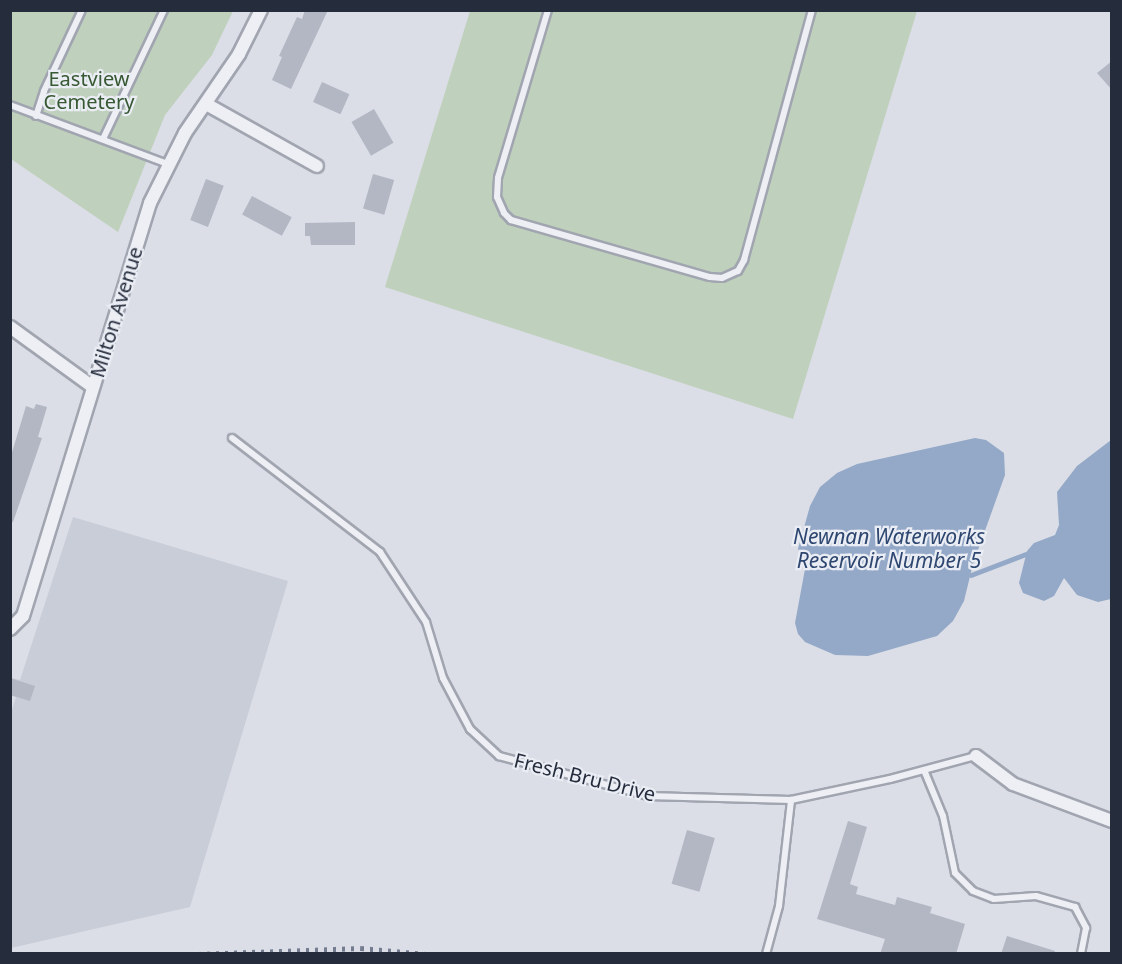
<!DOCTYPE html>
<style>
body{margin:0}
#map{position:relative;width:1122px;height:964px;overflow:hidden;background:#dbdee6;font-family:"Noto Sans",sans-serif}
div>[style]{position:absolute}
.built>*{inset:0;background:#c9cdd8}
.green>*{inset:0;background:#bfd0bc}
.water>*{inset:0;background:#94a9c8}
.stream>*{height:4.5px;margin:-2.25px;padding:0 2.25px;transform-origin:2.25px;border-radius:2.25px;background:#94a9c8}
.building>*{inset:0;background:#b2b7c3;transform-origin:0 0}
.roads{filter:drop-shadow(2px 0 #a1a5b0) drop-shadow(-2px 0 #a1a5b0) drop-shadow(0 2px #a1a5b0) drop-shadow(0 -2px #a1a5b0)}
.service>*{height:6px;margin:-3px;padding:0 3px;transform-origin:3px;border-radius:3px;background:#eeeff4}
.minor>*{height:12px;margin:-6px;padding:0 6px;transform-origin:6px;border-radius:6px;background:#eeeff4}
.rail>*{height:4.5px;margin-top:-2.25px;transform-origin:0;background:repeating-linear-gradient(90deg,#747d90 0 3px,transparent 0 9px)}
span{translate:-50% -50%;white-space:nowrap;text-align:center;line-height:1.15;-webkit-text-stroke:4.5px #eaedf4;paint-order:stroke}
.park-label{font-size:20px;color:#365832}
.street-label{font-size:20px;color:#252c3c}
.water-label{font-size:21px;color:#2e4771;font-style:italic}
.frame{position:absolute;inset:0;border:12px solid #252c3c;pointer-events:none}
</style>
<div id="map">
<div class="built">
<i style="clip-path:polygon(73px 517px,288px 581px,190px 907px,11px 948px,10px 716px,16px 697px,11px 695px,11px 678px,20px 680px)"></i>
</div>
<div class="green">
<i style="clip-path:polygon(10px 11px,233px 11px,212px 55px,165px 115px,118px 232px,11px 159px)"></i>
<i style="clip-path:polygon(470px 11px,917px 11px,793px 419px,385px 287px)"></i>
</div>
<div class="water">
<i style="clip-path:polygon(975px 438px,986px 440px,1004px 453px,1005px 475px,973px 564px,964px 601px,953px 621px,937px 636px,868px 656px,835px 655px,805px 642px,798px 634px,795px 623px,805px 569px,798px 549px,810px 506px,820px 487px,837px 473px,857px 464px)"></i>
<i style="clip-path:polygon(1111px 440px,1111px 599px,1098px 602px,1077px 595px,1064px 578px,1054px 596px,1044px 601px,1023px 593px,1019px 583px,1027px 551px,1034px 543px,1055px 535px,1059px 525px,1057px 492px,1077px 466px)"></i>
</div>
<div class="stream">
<i style="left:971px;top:575px;width:59px;rotate:-20.9deg"></i>
</div>
<div class="building">
<i style="clip-path:polygon(305px 10px,328px 10px,291px 89px,272px 80px,282px 57px,279px 56px,297px 17px,302px 19px)"></i>
<i style="clip-path:polygon(1112px 61px,1112px 90px,1097px 73px)"></i>
<i style="left:322px;top:82px;width:30px;height:22px;rotate:24deg"></i>
<i style="left:374px;top:109px;width:39px;height:26px;rotate:60deg"></i>
<i style="left:373px;top:174px;width:22px;height:36px;rotate:16deg"></i>
<i style="left:206px;top:179px;width:19px;height:44px;rotate:21deg"></i>
<i style="left:252px;top:196px;width:45px;height:21px;rotate:28deg"></i>
<i style="clip-path:polygon(355px 222px,355px 245px,311px 245px,310px 236px,305px 236px,305px 223px)"></i>
<i style="clip-path:polygon(36px 404px,47px 407px,38px 437px,42px 438px,13px 522px,10px 522px,10px 459px,26px 406px,34px 409px)"></i>
<i style="clip-path:polygon(10px 678px,35px 686px,30px 701px,10px 695px)"></i>
<i style="clip-path:polygon(848px 821px,867px 827px,850px 884px,858px 887px,856px 894px,895px 905px,897px 897px,932px 907px,930px 913px,965px 924px,956px 954px,880px 954px,885px 939px,817px 919px)"></i>
<i style="left:687px;top:830px;width:29px;height:56px;rotate:16deg"></i>
<i style="clip-path:polygon(1007px 936px,1055px 951px,1054px 954px,1001px 954px)"></i>
</div>
<div class="roads">
<div class="service">
<i style="left:548px;top:10px;width:175px;rotate:106.6deg"></i>
<i style="left:498px;top:178px;width:19px;rotate:93deg"></i>
<i style="left:497px;top:197px;width:17px;rotate:66deg"></i>
<i style="left:504px;top:213px;width:10px;rotate:45deg"></i>
<i style="left:511px;top:220px;width:207px;rotate:16deg"></i>
<i style="left:710px;top:277px;width:12px;rotate:5deg"></i>
<i style="left:722px;top:278px;width:17px;rotate:-24deg"></i>
<i style="left:738px;top:271px;width:13px;rotate:-61deg"></i>
<i style="left:744px;top:260px;width:259px;rotate:-74.8deg"></i>
<i style="left:10px;top:105px;width:169px;rotate:20.5deg"></i>
<i style="left:36px;top:116px;width:26px;rotate:-72deg"></i>
<i style="left:44px;top:91px;width:89px;rotate:-64.9deg"></i>
<i style="left:103px;top:139px;width:143px;rotate:-64.7deg"></i>
<i style="left:232px;top:438px;width:187px;rotate:37.6deg"></i>
<i style="left:380px;top:552px;width:84px;rotate:56.7deg"></i>
<i style="left:426px;top:622px;width:59px;rotate:73.1deg"></i>
<i style="left:443px;top:678px;width:58px;rotate:62.1deg"></i>
<i style="left:470px;top:729px;width:40px;rotate:43deg"></i>
<i style="left:499px;top:756px;width:154px;rotate:15deg"></i>
<i style="left:648px;top:796px;width:143px;rotate:1.6deg"></i>
<i style="left:791px;top:800px;width:101px;rotate:-12deg"></i>
<i style="left:890px;top:779px;width:89px;rotate:-15deg"></i>
<i style="left:924px;top:770px;width:50px;rotate:67.6deg"></i>
<i style="left:943px;top:816px;width:58px;rotate:78.1deg"></i>
<i style="left:955px;top:873px;width:25px;rotate:45deg"></i>
<i style="left:973px;top:891px;width:22px;rotate:21deg"></i>
<i style="left:994px;top:899px;width:42px;rotate:-4.1deg"></i>
<i style="left:1036px;top:896px;width:41px;rotate:15.8deg"></i>
<i style="left:1075px;top:907px;width:24px;rotate:62deg"></i>
<i style="left:1086px;top:928px;width:26px;rotate:101deg"></i>
<i style="left:766px;top:954px;width:50px;rotate:-74.8deg"></i>
<i style="left:779px;top:906px;width:107px;rotate:-83.5deg"></i>
</div>
<div class="minor">
<i style="left:206px;top:104px;width:127px;rotate:29.2deg"></i>
<i style="left:10px;top:327px;width:102px;rotate:35.9deg"></i>
<i style="left:10px;top:629px;width:18px;rotate:-45deg"></i>
<i style="left:23px;top:616px;width:432px;rotate:-72.9deg"></i>
<i style="left:150px;top:203px;width:78px;rotate:-63.4deg"></i>
<i style="left:185px;top:133px;width:96px;rotate:-55.6deg"></i>
<i style="left:239px;top:54px;width:49px;rotate:-63.4deg"></i>
<i style="left:976px;top:756px;width:46px;rotate:37.1deg"></i>
<i style="left:1013px;top:784px;width:106px;rotate:20.5deg"></i>
</div>
</div>
<div class="rail">
<i style="left:198px;top:954px;width:163px;rotate:-2.1deg"></i>
<i style="left:361px;top:948px;width:65px;rotate:5.3deg"></i>
</div>
<div class="park-label">
<span style="left:89px;top:90px">Eastview<br>Cemetery</span>
</div>
<div class="street-label">
<span style="left:116px;top:312px;rotate:-73deg">Milton Avenue</span>
<span style="left:585px;top:777px;rotate:14deg">Fresh Bru Drive</span>
</div>
<div class="water-label">
<span style="left:889px;top:548px">Newnan Waterworks<br>Reservoir Number 5</span>
</div>
<div class="frame"></div>
</div>
